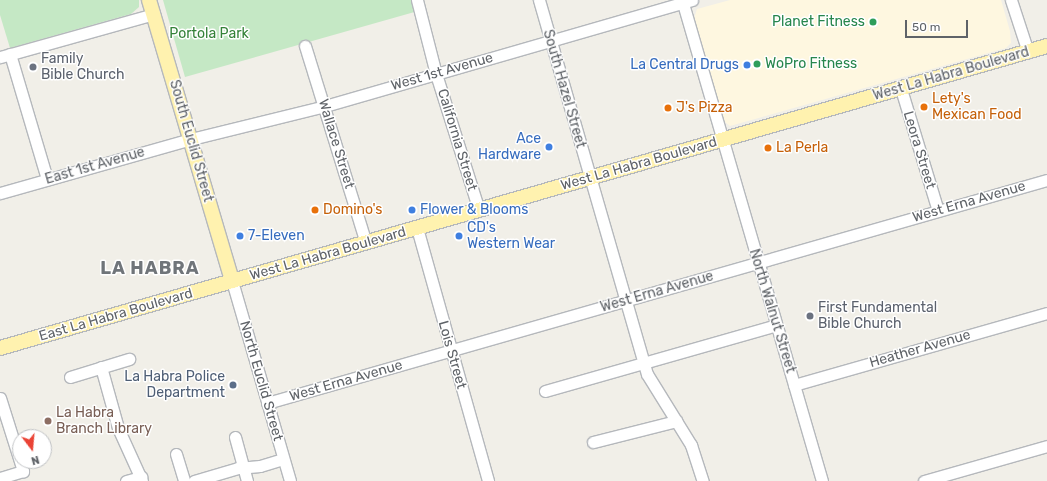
<!DOCTYPE html>
<style>
body{margin:0}
#map{position:relative;width:1047px;height:481px;overflow:hidden;background:#f1efe8;font-family:Rubik,sans-serif}
div>[style]{position:absolute}
.commercial>*{inset:0;background:#fef7e0}
.green>*{inset:0;background:#c5e8c5}
.roads{filter:drop-shadow(1px 0 #b5b8bc) drop-shadow(-1px 0 #b5b8bc) drop-shadow(0 1px #b5b8bc) drop-shadow(0 -1px #b5b8bc)}
.minor>*{height:11px;margin:-5.5px;padding:0 5.5px;transform-origin:5.5px;border-radius:5.5px;background:#fff}
.major>*{height:14px;margin:-7px;padding:0 7px;transform-origin:7px;border-radius:7px;background:#fff2af}
.dots>*{width:11px;height:11px;translate:-50% -50%;box-sizing:border-box;border:2px solid #fff;border-radius:50%}
span{translate:-50% -50%;white-space:nowrap;text-align:center;line-height:1.15;-webkit-text-stroke:3px #fff;paint-order:stroke}
.leisure-label{font-size:14px;color:#27864d}
.right{translate:-100% -50%;text-align:right}
.left{translate:0 -50%;text-align:left}
.park-label{font-size:14px;color:#348238}
.worship-label{font-size:14px;color:#5b616d}
.shop-label{font-size:14px;color:#366cbe}
.street-label{font-size:14px;color:#5f6368}
.food-label{font-size:14px;color:#c56008}
.service-label{font-size:14px;color:#4e5e75}
.education-label{font-size:14px;color:#785e54}
.district-label{font-size:18px;color:#70757a;font-weight:700;letter-spacing:1px}
.north{position:absolute;left:12px;top:429px;width:40px;height:40px;box-sizing:border-box;background:#fff;border:1px solid #bfc1c3;border-radius:50%;rotate:164deg;font-size:11px;font-weight:700;line-height:16px;text-align:center;color:#5f6368}
.north::after{content:'';display:block;margin:auto;width:14px;height:18px;background:#ea4335;clip-path:polygon(50% 0,100% 100%,50% 72%,0 100%)}
.scale{position:absolute;left:905px;top:20px;width:63px;height:18px;box-sizing:border-box;border:2px solid #5f6368;border-top:0;padding-left:5px;font-size:12px;line-height:14px;white-space:nowrap;color:#5f6368;-webkit-text-stroke:3px #fff;paint-order:stroke}
</style>
<div id="map">
<div class="commercial">
<i style="clip-path:polygon(730px 0,1001px 0,1010px 31px,1011px 43px,1006px 48px,730px 126px,725px 122px,694px 19px,697px 9px)"></i>
</div>
<div class="green">
<i style="clip-path:polygon(0 0,139px 0,139px 7px,131px 14px,10px 48px,0 15px)"></i>
<i style="clip-path:polygon(163px 0,415px 0,418px 11px,185px 77px)"></i>
</div>
<div class="roads">
<div class="minor">
<i style="left:417px;top:0;width:76px;rotate:75.6deg"></i>
<i style="left:436px;top:74px;width:143px;rotate:72.5deg"></i>
<i style="left:539px;top:0;width:389px;rotate:73.9deg"></i>
<i style="left:647px;top:374px;width:84px;rotate:58.2deg"></i>
<i style="left:691px;top:445px;width:38px;rotate:72deg"></i>
<i style="left:682px;top:0;width:501px;rotate:73.77deg"></i>
<i style="left:1011px;top:0;width:55px;rotate:71.9deg"></i>
<i style="left:305px;top:46px;width:206px;rotate:72.8deg"></i>
<i style="left:10px;top:54px;width:130px;rotate:73.5deg"></i>
<i style="left:0;top:57px;width:160px;rotate:-15.6deg"></i>
<i style="left:901px;top:89px;width:127px;rotate:73.1deg"></i>
<i style="left:0;top:193px;width:198px;rotate:-15.8deg"></i>
<i style="left:191px;top:139px;width:138px;rotate:-13.8deg"></i>
<i style="left:325px;top:106px;width:382px;rotate:-16.1deg"></i>
<i style="left:417px;top:228px;width:263px;rotate:74.3deg"></i>
<i style="left:232px;top:281px;width:208px;rotate:73.8deg"></i>
<i style="left:101px;top:367px;width:63px;rotate:74.4deg"></i>
<i style="left:118px;top:428px;width:58px;rotate:65.6deg"></i>
<i style="left:70px;top:377px;width:62px;rotate:-17deg"></i>
<i style="left:794px;top:385px;width:263px;rotate:-15.9deg"></i>
<i style="left:545px;top:391px;width:240px;rotate:-15.9deg"></i>
<i style="left:0;top:398px;width:77px;rotate:72.5deg"></i>
<i style="left:23px;top:471px;width:24px;rotate:163deg"></i>
<i style="left:267px;top:403px;width:811px;rotate:-15.96deg"></i>
<i style="left:235px;top:437px;width:46px;rotate:74.7deg"></i>
<i style="left:593px;top:442px;width:86px;rotate:-14.2deg"></i>
<i style="left:176px;top:454px;width:28px;rotate:73deg"></i>
<i style="left:126px;top:481px;width:16px;rotate:-15deg"></i>
<i style="left:194px;top:481px;width:46px;rotate:-16.5deg"></i>
<i style="left:238px;top:468px;width:22px;rotate:-5deg"></i>
<i style="left:260px;top:466px;width:24px;rotate:-17deg"></i>
<i style="left:924px;top:481px;width:128px;rotate:-15.9deg"></i>
</div>
<div class="major">
<i style="left:149px;top:0;width:293px;rotate:73.5deg"></i>
<i style="left:0;top:348px;width:1090px;rotate:-16.09deg"></i>
</div>
</div>
<div class="dots">
<i style="left:873px;top:22px;background:#2e9e5b"></i>
<i style="left:757px;top:64px;background:#2e9e5b"></i>
<i style="left:747px;top:65px;background:#3f7fe0"></i>
<i style="left:33px;top:67px;background:#6b7280"></i>
<i style="left:924px;top:107px;background:#e8710a"></i>
<i style="left:668px;top:108px;background:#e8710a"></i>
<i style="left:549px;top:147px;background:#3f7fe0"></i>
<i style="left:768px;top:148px;background:#e8710a"></i>
<i style="left:315px;top:210px;background:#e8710a"></i>
<i style="left:412px;top:210px;background:#3f7fe0"></i>
<i style="left:240px;top:236px;background:#3f7fe0"></i>
<i style="left:459px;top:236px;background:#3f7fe0"></i>
<i style="left:810px;top:316px;background:#6b7280"></i>
<i style="left:233px;top:385px;background:#5c6f8a"></i>
<i style="left:48px;top:421px;background:#8d6e63"></i>
</div>
<div class="leisure-label">
<span class="right" style="left:865px;top:22px">Planet Fitness</span>
<span class="left" style="left:765px;top:64px">WoPro Fitness</span>
</div>
<div class="park-label">
<span style="left:209px;top:34px">Portola Park</span>
</div>
<div class="worship-label">
<span class="left" style="left:41px;top:67px">Family<br>Bible Church</span>
<span class="left" style="left:818px;top:316px">First Fundamental<br>Bible Church</span>
</div>
<div class="shop-label">
<span class="right" style="left:739px;top:65px">La Central Drugs</span>
<span class="right" style="left:541px;top:147px">Ace<br>Hardware</span>
<span class="left" style="left:420px;top:210px">Flower &amp; Blooms</span>
<span class="left" style="left:467px;top:236px">CD's<br>Western Wear</span>
<span class="left" style="left:248px;top:236px">7-Eleven</span>
</div>
<div class="street-label">
<span style="left:442px;top:72px;rotate:-16deg">West 1st Avenue</span>
<span style="left:951px;top:74px;rotate:-16deg">West La Habra Boulevard</span>
<span style="left:564px;top:89px;rotate:74deg">South Hazel Street</span>
<span style="left:457px;top:140px;rotate:73deg">California Street</span>
<span style="left:191px;top:141px;rotate:74deg">South Euclid Street</span>
<span style="left:336px;top:144px;rotate:73deg">Wallace Street</span>
<span style="left:919px;top:150px;rotate:73deg">Leora Street</span>
<span style="left:639px;top:164px;rotate:-16deg">West La Habra Boulevard</span>
<span style="left:95px;top:166px;rotate:-16deg">East 1st Avenue</span>
<span style="left:969px;top:202px;rotate:-16deg">West Erna Avenue</span>
<span style="left:328px;top:254px;rotate:-16deg">West La Habra Boulevard</span>
<span style="left:657px;top:292px;rotate:-16deg">West Erna Avenue</span>
<span style="left:772px;top:311px;rotate:73deg">North Walnut Street</span>
<span style="left:116px;top:315px;rotate:-16deg">East La Habra Boulevard</span>
<span style="left:920px;top:349px;rotate:-16deg">Heather Avenue</span>
<span style="left:452px;top:355px;rotate:74deg">Lois Street</span>
<span style="left:261px;top:381px;rotate:74deg">North Euclid Street</span>
<span style="left:346px;top:381px;rotate:-16deg">West Erna Avenue</span>
</div>
<div class="food-label">
<span class="left" style="left:932px;top:107px">Lety's<br>Mexican Food</span>
<span class="left" style="left:676px;top:108px">J's Pizza</span>
<span class="left" style="left:776px;top:148px">La Perla</span>
<span class="left" style="left:323px;top:210px">Domino's</span>
</div>
<div class="service-label">
<span class="right" style="left:225px;top:385px">La Habra Police<br>Department</span>
</div>
<div class="education-label">
<span class="left" style="left:56px;top:421px">La Habra<br>Branch Library</span>
</div>
<div class="district-label">
<span style="left:150px;top:268px">LA HABRA</span>
</div>
<div class="north">N</div>
<div class="scale">50 m</div>
</div>
